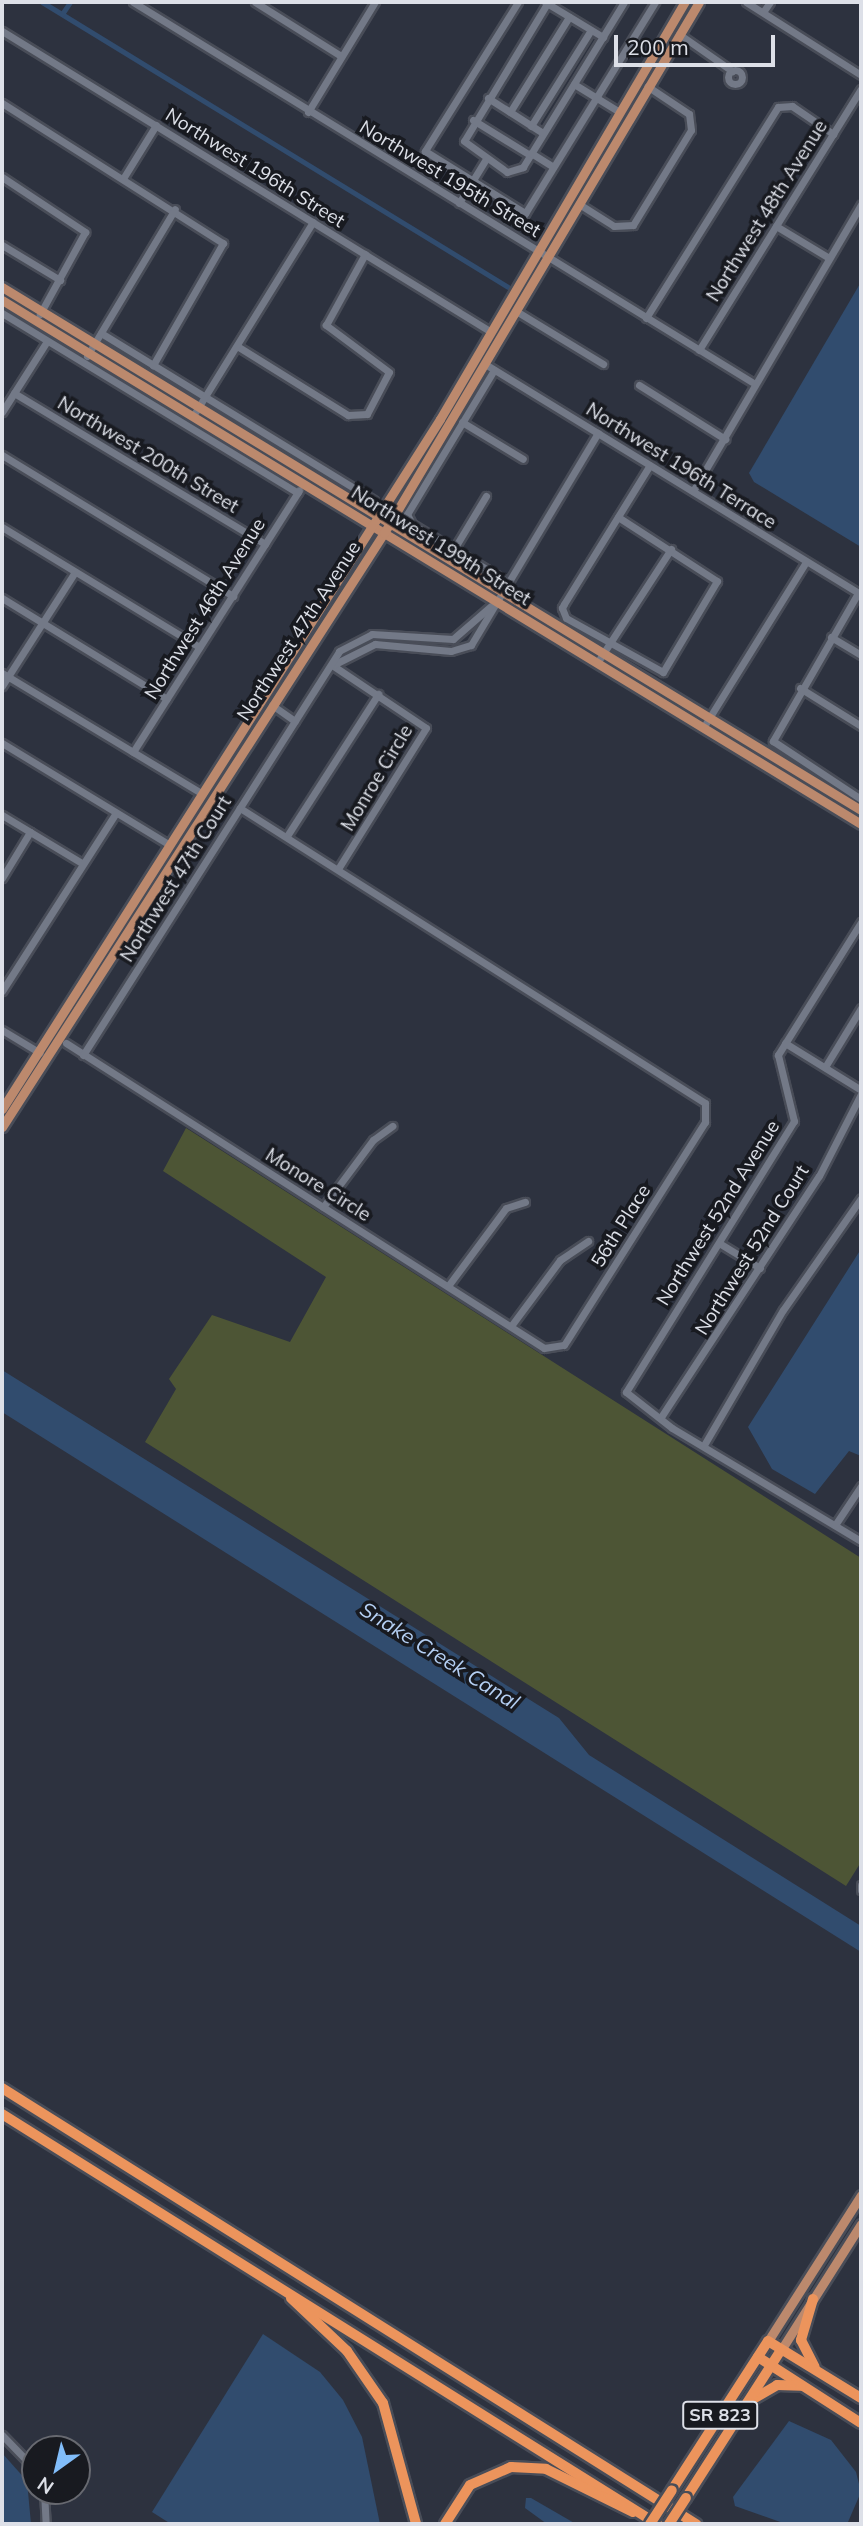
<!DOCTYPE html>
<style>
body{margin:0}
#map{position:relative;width:863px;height:2526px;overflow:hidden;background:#2d323f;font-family:Mulish,sans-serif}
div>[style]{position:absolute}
.green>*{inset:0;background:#4d5535}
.water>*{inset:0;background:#314c6e}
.canal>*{height:5px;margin:-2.5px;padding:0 2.5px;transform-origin:2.5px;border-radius:2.5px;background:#314c6e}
.roads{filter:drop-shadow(2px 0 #494d58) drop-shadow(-2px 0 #494d58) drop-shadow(0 2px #494d58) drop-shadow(0 -2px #494d58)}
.minor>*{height:7px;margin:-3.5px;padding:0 3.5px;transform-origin:3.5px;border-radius:3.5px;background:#737987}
.minor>.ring{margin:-3.5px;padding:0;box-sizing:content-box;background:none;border:7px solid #737987;border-radius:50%}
.major>*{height:9px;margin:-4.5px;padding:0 4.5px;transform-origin:4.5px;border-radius:4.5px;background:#bc896d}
.highway>*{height:10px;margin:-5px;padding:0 5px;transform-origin:5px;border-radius:5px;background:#ec945c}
.bridges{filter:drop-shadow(2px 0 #494d58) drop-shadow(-2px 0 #494d58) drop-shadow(0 2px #494d58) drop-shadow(0 -2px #494d58)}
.highway-bridge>*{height:10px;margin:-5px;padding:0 5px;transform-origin:5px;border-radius:5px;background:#ec945c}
span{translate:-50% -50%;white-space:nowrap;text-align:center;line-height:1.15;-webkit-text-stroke:7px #181a20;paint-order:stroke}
.shield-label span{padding:2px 5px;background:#181a20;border:2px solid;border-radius:5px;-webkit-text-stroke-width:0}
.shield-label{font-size:18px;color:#dde0e8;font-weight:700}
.street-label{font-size:19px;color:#dde0e8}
.water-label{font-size:21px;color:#b5d0f4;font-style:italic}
.frame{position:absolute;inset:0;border:4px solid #dde0e8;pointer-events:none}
.north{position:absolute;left:21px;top:2435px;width:70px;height:70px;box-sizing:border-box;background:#181a20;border:2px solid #676970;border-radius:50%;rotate:214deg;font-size:19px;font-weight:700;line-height:28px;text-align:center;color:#dde0e8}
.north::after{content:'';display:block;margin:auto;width:24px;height:32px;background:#81bdfa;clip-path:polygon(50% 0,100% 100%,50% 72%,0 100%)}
.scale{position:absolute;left:614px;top:35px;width:161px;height:32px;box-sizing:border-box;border:4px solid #dde0e8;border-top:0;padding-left:9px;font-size:21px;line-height:24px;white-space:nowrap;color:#dde0e8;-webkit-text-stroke:5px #181a20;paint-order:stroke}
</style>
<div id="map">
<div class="green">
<i style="clip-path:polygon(186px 1128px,861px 1558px,861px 1862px,846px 1886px,145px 1442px,176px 1389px,169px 1379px,212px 1315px,290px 1342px,326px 1277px,163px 1171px)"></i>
</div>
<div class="water">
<i style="clip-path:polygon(861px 282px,861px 547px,754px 482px,749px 473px)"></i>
<i style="clip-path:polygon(861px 1249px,861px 1456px,849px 1451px,815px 1494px,772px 1469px,748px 1427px)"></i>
<i style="clip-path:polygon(2px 1370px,559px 1718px,589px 1755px,861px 1926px,861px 1952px,2px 1412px)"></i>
<i style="clip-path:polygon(263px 2334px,320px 2372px,343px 2400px,362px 2437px,380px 2524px,171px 2524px,152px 2512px)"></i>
<i style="clip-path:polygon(789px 2421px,831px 2440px,856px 2472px,861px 2492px,848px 2522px,786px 2524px,735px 2506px,733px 2497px)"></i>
<i style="clip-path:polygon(2px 2453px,27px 2481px,31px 2524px,2px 2524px)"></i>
<i style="clip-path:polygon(526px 2498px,531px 2498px,576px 2524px,547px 2524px,525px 2508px)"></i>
</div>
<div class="canal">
<i style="left:42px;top:2px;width:546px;rotate:31.45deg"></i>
<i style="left:62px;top:14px;width:14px;rotate:-56deg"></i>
</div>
<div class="roads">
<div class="minor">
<i style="left:133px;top:2px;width:726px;rotate:31.55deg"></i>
<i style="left:255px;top:2px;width:102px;rotate:32.1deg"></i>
<i style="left:518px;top:2px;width:176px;rotate:122deg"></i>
<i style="left:425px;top:151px;width:118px;rotate:31.8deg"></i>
<i style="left:545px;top:2px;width:68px;rotate:31.1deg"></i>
<i style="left:548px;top:2px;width:162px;rotate:121.1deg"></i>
<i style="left:464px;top:141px;width:53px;rotate:35.8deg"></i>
<i style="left:507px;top:172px;width:17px;rotate:-17deg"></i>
<i style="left:523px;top:167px;width:193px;rotate:-58.5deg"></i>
<i style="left:746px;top:2px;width:136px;rotate:32.4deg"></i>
<i style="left:763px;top:12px;width:12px;rotate:-55deg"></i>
<i style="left:2px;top:31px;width:574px;rotate:31.61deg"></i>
<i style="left:679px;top:34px;width:65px;rotate:34.9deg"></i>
<i class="ring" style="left:728px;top:70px;width:7px;height:7px"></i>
<i style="left:574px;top:84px;width:52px;rotate:31.5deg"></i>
<i style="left:488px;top:98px;width:65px;rotate:32.5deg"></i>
<i style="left:2px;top:103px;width:262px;rotate:32.4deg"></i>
<i style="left:223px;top:243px;width:141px;rotate:119.8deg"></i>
<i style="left:308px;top:112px;width:129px;rotate:-58.7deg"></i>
<i style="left:510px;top:112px;width:112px;rotate:-58.2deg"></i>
<i style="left:473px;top:120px;width:67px;rotate:31.6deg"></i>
<i style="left:531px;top:126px;width:113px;rotate:-58deg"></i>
<i style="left:531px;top:153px;width:26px;rotate:32deg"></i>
<i style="left:2px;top:177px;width:100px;rotate:33.5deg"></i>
<i style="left:85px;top:232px;width:94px;rotate:118.8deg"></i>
<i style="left:124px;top:177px;width:61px;rotate:-58.4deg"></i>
<i style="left:459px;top:203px;width:52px;rotate:-58.5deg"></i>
<i style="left:579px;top:204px;width:41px;rotate:32.2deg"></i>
<i style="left:614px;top:226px;width:19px;rotate:-3deg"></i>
<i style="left:633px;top:225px;width:111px;rotate:-58.6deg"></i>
<i style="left:691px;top:130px;width:16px;rotate:-97deg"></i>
<i style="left:689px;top:114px;width:50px;rotate:-146.3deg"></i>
<i style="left:521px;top:220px;width:256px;rotate:-58.4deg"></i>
<i style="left:776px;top:226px;width:62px;rotate:31.1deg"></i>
<i style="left:2px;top:245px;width:68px;rotate:31.1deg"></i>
<i style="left:516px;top:311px;width:102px;rotate:31.3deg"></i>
<i style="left:2px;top:313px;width:346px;rotate:31.3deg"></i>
<i style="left:646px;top:318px;width:249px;rotate:-58deg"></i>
<i style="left:778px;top:107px;width:14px;rotate:-4deg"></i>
<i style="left:792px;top:106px;width:50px;rotate:34.3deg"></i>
<i style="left:101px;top:333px;width:320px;rotate:31.5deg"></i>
<i style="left:237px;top:346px;width:131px;rotate:31.9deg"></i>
<i style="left:348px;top:415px;width:19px;rotate:-3deg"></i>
<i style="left:367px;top:414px;width:47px;rotate:-62.4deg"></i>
<i style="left:389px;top:372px;width:79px;rotate:-143.3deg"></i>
<i style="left:326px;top:325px;width:81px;rotate:-61.2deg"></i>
<i style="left:699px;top:350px;width:307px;rotate:-58.2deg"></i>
<i style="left:87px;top:356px;width:171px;rotate:-59.1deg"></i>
<i style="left:485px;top:364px;width:441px;rotate:31.5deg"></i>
<i style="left:494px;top:370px;width:168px;rotate:121.1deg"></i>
<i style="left:407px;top:514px;width:11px;rotate:63deg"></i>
<i style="left:412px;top:524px;width:110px;rotate:31.2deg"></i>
<i style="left:639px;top:385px;width:102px;rotate:32.1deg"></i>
<i style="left:14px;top:393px;width:293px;rotate:31deg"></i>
<i style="left:2px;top:412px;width:84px;rotate:-57.6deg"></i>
<i style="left:193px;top:416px;width:228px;rotate:-58.3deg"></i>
<i style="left:462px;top:422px;width:71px;rotate:31.2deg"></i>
<i style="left:2px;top:455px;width:271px;rotate:31.4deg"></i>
<i style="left:693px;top:491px;width:332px;rotate:-59.6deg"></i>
<i style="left:618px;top:517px;width:118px;rotate:32.9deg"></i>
<i style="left:717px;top:581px;width:106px;rotate:120.7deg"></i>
<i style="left:663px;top:672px;width:111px;rotate:-150.9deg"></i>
<i style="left:566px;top:618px;width:11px;rotate:-112deg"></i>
<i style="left:562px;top:608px;width:4px;rotate:-63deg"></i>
<i style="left:564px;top:604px;width:163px;rotate:-58.3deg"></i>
<i style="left:2px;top:527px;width:231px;rotate:31.3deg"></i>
<i style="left:454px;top:549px;width:62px;rotate:-58.9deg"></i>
<i style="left:858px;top:593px;width:171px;rotate:119.9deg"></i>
<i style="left:773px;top:741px;width:105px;rotate:33.4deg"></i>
<i style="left:2px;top:598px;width:193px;rotate:31.5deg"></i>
<i style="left:831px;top:637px;width:35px;rotate:31deg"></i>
<i style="left:597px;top:663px;width:136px;rotate:-57deg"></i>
<i style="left:332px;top:665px;width:113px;rotate:33.8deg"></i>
<i style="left:426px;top:728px;width:166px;rotate:122deg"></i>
<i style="left:333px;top:665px;width:47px;rotate:-26.6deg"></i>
<i style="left:375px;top:644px;width:76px;rotate:5.3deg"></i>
<i style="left:451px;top:651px;width:21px;rotate:-17deg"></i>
<i style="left:471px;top:645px;width:247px;rotate:-59.1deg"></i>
<i style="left:2px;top:673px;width:232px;rotate:31.1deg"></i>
<i style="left:2px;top:686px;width:135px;rotate:-57.4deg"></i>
<i style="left:800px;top:688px;width:72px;rotate:31.9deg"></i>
<i style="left:272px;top:705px;width:28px;rotate:35deg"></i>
<i style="left:703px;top:728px;width:195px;rotate:-58.2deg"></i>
<i style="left:2px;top:743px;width:194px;rotate:31.3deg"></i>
<i style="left:133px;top:752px;width:310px;rotate:-57.6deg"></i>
<i style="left:2px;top:815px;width:93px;rotate:31deg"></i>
<i style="left:287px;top:836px;width:169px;rotate:-57.3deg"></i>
<i style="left:2px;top:878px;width:54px;rotate:-58.7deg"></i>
<i style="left:861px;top:922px;width:157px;rotate:122deg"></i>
<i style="left:778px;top:1055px;width:68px;rotate:76.4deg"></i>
<i style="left:794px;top:1121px;width:319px;rotate:121.8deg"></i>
<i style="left:626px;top:1392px;width:58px;rotate:38deg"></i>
<i style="left:672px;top:1428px;width:220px;rotate:30.9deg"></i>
<i style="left:2px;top:991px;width:211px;rotate:-57.4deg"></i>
<i style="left:2px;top:1030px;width:44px;rotate:31.2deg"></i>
<i style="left:66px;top:1043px;width:567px;rotate:32.54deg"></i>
<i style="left:544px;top:1348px;width:20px;rotate:-9deg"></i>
<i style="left:564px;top:1345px;width:264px;rotate:-57.7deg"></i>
<i style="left:705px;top:1122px;width:19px;rotate:-90deg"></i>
<i style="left:705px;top:1103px;width:551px;rotate:-147.61deg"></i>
<i style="left:785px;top:1043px;width:89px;rotate:31.7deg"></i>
<i style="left:83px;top:1055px;width:478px;rotate:-57.6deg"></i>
<i style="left:339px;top:651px;width:37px;rotate:-27deg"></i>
<i style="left:372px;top:634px;width:81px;rotate:3.5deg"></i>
<i style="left:453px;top:639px;width:50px;rotate:-41deg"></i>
<i style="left:825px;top:1067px;width:69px;rotate:-58.6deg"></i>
<i style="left:323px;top:1207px;width:84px;rotate:-53.3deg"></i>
<i style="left:373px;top:1140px;width:24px;rotate:-36deg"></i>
<i style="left:719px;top:1243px;width:48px;rotate:31.4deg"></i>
<i style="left:448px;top:1286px;width:97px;rotate:-53.4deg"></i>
<i style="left:506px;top:1208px;width:20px;rotate:-18deg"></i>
<i style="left:511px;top:1326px;width:82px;rotate:-53.4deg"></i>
<i style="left:560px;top:1260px;width:34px;rotate:-34deg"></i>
<i style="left:661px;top:1417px;width:288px;rotate:-56.8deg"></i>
<i style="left:819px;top:1176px;width:92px;rotate:-62.9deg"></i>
<i style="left:704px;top:1445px;width:156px;rotate:-59.7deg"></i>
<i style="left:783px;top:1310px;width:136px;rotate:-55.1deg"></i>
<i style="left:835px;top:1525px;width:47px;rotate:-56.3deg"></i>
<i style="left:861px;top:1885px;width:5px;rotate:90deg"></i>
<i style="left:2px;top:2435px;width:47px;rotate:45.9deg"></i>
<i style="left:44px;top:2491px;width:33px;rotate:87deg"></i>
</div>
<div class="major">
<i style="left:2px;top:287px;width:1006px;rotate:31.34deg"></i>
<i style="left:2px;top:300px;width:1006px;rotate:31.38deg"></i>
<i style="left:2px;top:1109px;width:817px;rotate:-57.59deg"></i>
<i style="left:440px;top:419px;width:484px;rotate:-59.6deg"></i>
<i style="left:2px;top:1127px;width:706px;rotate:-57.26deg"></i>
<i style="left:384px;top:533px;width:617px;rotate:-59.32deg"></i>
<i style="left:768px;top:2341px;width:173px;rotate:-57.5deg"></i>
<i style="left:781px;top:2350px;width:149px;rotate:-57.6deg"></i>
</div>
<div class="highway">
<i style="left:2px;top:2088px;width:820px;rotate:32.14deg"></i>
<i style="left:2px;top:2114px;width:773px;rotate:32.04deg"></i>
<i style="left:291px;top:2298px;width:77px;rotate:43.4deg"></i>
<i style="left:347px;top:2351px;width:63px;rotate:55.3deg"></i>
<i style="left:383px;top:2403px;width:125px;rotate:74.7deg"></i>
<i style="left:813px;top:2299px;width:43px;rotate:106.3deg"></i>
<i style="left:801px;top:2340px;width:30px;rotate:63deg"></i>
<i style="left:758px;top:2357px;width:122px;rotate:32.7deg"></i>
<i style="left:748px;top:2402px;width:34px;rotate:-30deg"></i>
<i style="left:777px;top:2385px;width:24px;rotate:2deg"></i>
<i style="left:672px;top:2490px;width:177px;rotate:-57.2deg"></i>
<i style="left:768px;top:2341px;width:109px;rotate:31.5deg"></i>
<i style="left:686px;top:2498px;width:176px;rotate:-57.3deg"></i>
<i style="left:445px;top:2524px;width:46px;rotate:-57.3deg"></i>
<i style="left:470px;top:2485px;width:45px;rotate:-23.7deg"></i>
<i style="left:511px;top:2467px;width:35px;rotate:3deg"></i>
<i style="left:546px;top:2469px;width:97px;rotate:26.3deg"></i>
</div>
</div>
<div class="bridges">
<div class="highway-bridge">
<i style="left:650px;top:2524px;width:40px;rotate:-57.1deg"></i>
<i style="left:669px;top:2524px;width:31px;rotate:-57deg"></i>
</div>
</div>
<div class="shield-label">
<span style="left:720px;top:2415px">SR 823</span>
</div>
<div class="street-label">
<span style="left:255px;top:168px;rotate:32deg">Northwest 196th Street</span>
<span style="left:450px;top:179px;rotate:31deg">Northwest 195th Street</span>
<span style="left:767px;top:211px;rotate:-58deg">Northwest 48th Avenue</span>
<span style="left:148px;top:455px;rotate:31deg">Northwest 200th Street</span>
<span style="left:681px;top:466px;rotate:32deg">Northwest 196th Terrace</span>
<span style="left:441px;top:546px;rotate:32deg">Northwest 199th Street</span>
<span style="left:205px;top:609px;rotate:-58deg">Northwest 46th Avenue</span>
<span style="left:299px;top:631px;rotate:-57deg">Northwest 47th Avenue</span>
<span style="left:377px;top:778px;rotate:-59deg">Monroe Circle</span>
<span style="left:176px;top:879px;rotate:-58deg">Northwest 47th Court</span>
<span style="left:318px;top:1185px;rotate:32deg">Monore Circle</span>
<span style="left:718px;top:1213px;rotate:-58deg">Northwest 52nd Avenue</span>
<span style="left:621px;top:1226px;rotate:-58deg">56th Place</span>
<span style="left:752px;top:1250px;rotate:-58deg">Northwest 52nd Court</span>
</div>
<div class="water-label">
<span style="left:440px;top:1655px;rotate:32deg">Snake Creek Canal</span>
</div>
<div class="frame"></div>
<div class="north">N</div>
<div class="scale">200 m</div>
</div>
